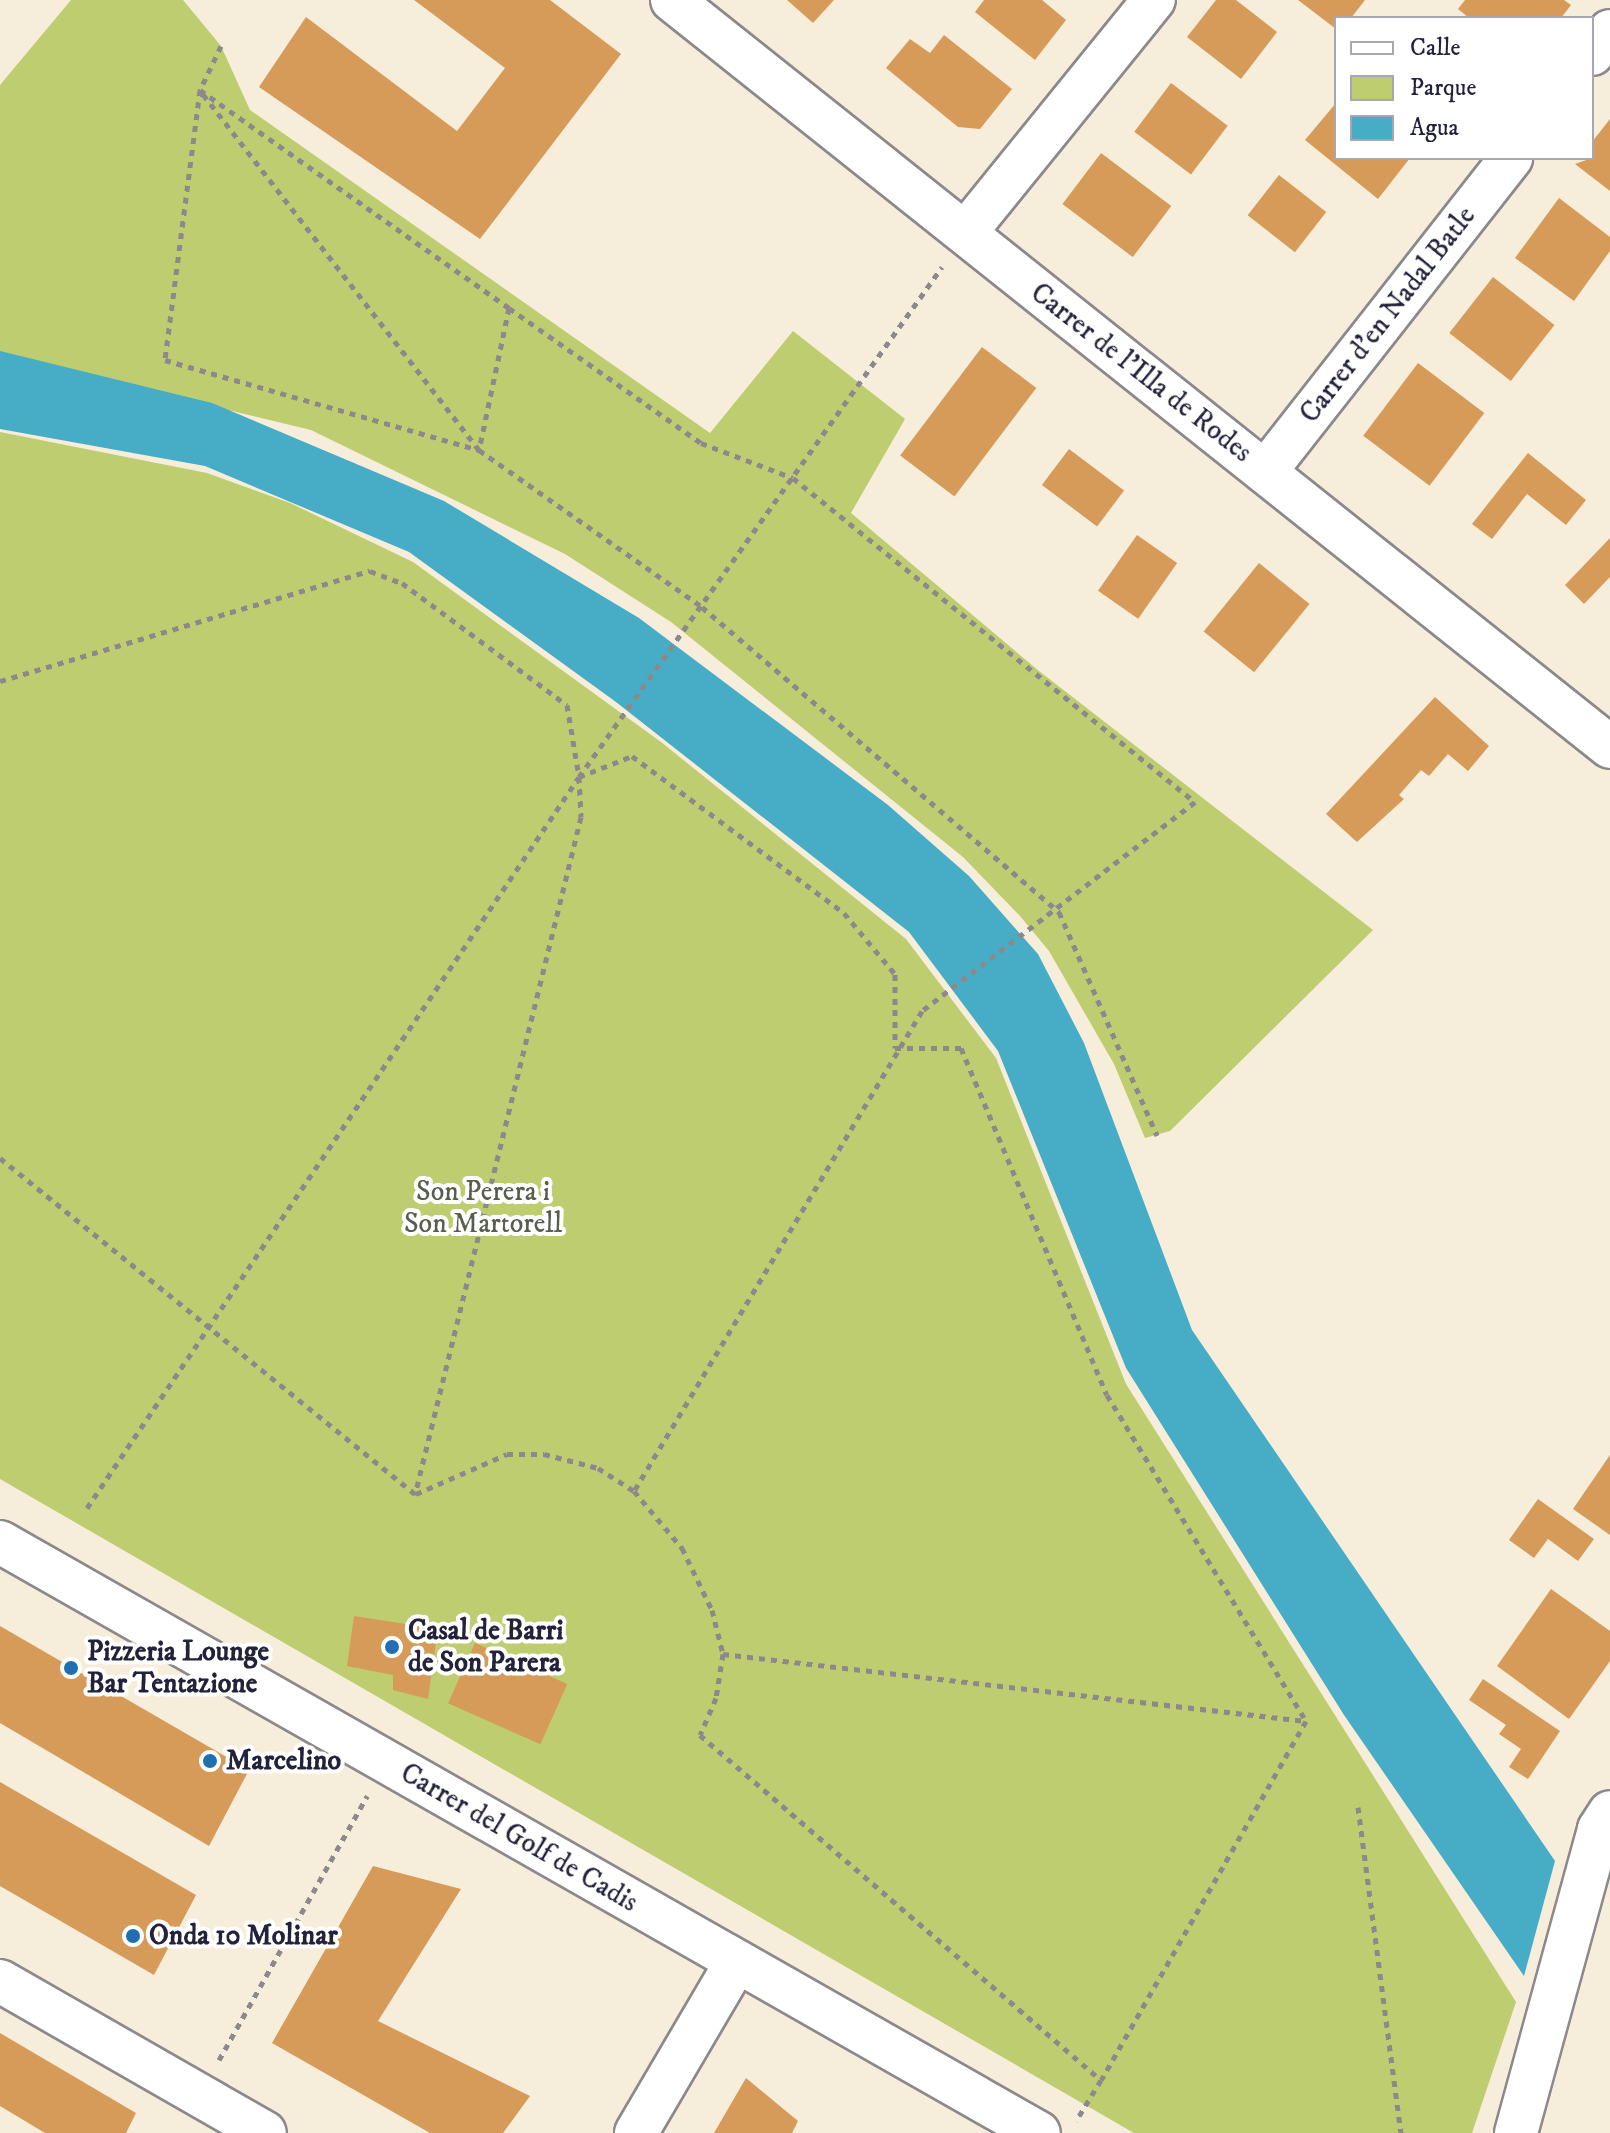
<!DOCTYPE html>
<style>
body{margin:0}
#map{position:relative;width:1610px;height:2133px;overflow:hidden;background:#f6eddb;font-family:"IM FELL DW Pica",serif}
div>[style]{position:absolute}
.green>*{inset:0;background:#bdcd70}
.water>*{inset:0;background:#47adc6}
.building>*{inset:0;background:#d69b58;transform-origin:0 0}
.path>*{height:5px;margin-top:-2.5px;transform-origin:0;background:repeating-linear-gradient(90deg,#8c888b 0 6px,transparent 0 12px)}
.roads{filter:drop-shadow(2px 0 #8c888b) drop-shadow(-2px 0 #8c888b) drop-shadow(0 2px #8c888b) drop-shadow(0 -2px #8c888b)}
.minor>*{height:42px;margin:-21px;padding:0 21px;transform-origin:21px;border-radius:21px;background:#fff}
.dots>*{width:22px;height:22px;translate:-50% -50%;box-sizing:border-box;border:4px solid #fff;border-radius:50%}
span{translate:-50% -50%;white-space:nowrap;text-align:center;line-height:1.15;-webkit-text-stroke:8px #fff;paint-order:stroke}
.street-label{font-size:28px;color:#22223b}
.park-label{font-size:28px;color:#585e4e}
.poi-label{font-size:28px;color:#22223b;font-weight:700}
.left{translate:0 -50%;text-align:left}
.legend{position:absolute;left:1334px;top:16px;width:260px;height:144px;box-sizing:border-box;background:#fff;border:2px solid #a7a7b1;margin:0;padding:10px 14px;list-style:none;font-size:24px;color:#22223b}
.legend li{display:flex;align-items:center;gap:16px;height:40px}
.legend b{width:40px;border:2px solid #a7a7b1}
</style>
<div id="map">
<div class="green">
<i style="clip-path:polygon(71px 0,183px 0,221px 46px,250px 110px,710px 433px,793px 331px,905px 419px,851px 513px,1039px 671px,1373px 930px,1170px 1131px,1145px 1138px,1114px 1064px,1049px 951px,1020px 916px,963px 857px,671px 622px,565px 554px,311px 430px,0 355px,0 85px)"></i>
<i style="clip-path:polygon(0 432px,207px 473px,290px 503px,413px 562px,661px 742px,906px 939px,996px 1058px,1126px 1384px,1516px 2002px,1472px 2133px,1134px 2133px,0 1479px)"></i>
</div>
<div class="water">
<i style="clip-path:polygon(0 351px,212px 403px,444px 501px,639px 618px,888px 805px,969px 876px,1038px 954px,1084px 1043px,1192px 1330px,1555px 1861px,1524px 1976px,1344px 1715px,1126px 1368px,998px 1051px,909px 932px,616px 702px,409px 552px,205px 466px,0 429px)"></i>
</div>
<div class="building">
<i style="clip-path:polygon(414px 0,550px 0,621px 54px,480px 239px,259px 87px,306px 17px,457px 131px,505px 68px)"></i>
<i style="clip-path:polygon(787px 0,834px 0,813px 23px)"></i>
<i style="clip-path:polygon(984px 0,1042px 0,1066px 20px,1035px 60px,975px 12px)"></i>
<i style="clip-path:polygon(1216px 0,1236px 0,1277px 32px,1241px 79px,1187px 37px)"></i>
<i style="clip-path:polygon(1298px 0,1365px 0,1351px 18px,1336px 18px,1336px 29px)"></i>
<i style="clip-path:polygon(1465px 0,1564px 0,1571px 5px,1561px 18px,1469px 18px,1458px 9px)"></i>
<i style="clip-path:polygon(944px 35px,1012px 89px,980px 129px,958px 127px,886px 68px,910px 39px,930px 53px)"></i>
<i style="left:1171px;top:83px;width:71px;height:61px;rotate:37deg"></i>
<i style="clip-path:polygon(1336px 103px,1336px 158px,1410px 158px,1378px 199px,1305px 140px)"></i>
<i style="clip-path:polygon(1610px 119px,1610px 191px,1575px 164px,1592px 158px,1592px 142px)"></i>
<i style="left:1101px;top:153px;width:88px;height:64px;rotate:37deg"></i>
<i style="left:1279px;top:175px;width:60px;height:51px;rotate:38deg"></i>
<i style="clip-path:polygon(1559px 198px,1610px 237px,1610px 251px,1574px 301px,1515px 258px)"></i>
<i style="left:1493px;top:277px;width:78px;height:71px;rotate:38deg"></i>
<i style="left:982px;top:347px;width:68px;height:136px;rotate:37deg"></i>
<i style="left:1418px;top:363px;width:83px;height:91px;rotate:37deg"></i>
<i style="left:1069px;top:449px;width:69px;height:45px;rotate:37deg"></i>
<i style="clip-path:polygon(1528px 453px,1586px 500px,1566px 525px,1527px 494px,1492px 539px,1472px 524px)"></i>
<i style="left:1137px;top:535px;width:49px;height:68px;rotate:35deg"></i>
<i style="clip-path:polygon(1610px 538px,1610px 577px,1584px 604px,1565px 585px)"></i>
<i style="left:1259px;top:563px;width:65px;height:88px;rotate:39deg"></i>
<i style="clip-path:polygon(1435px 697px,1489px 746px,1468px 771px,1448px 754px,1429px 776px,1421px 770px,1399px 795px,1404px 799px,1357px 842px,1326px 814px)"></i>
<i style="clip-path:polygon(1610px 1455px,1610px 1535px,1573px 1509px)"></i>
<i style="clip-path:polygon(1538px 1499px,1594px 1539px,1578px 1561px,1548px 1539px,1534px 1558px,1509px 1540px)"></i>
<i style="clip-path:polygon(1551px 1589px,1610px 1631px,1610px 1661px,1569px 1719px,1497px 1666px)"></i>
<i style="clip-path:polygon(354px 1616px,438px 1629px,428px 1699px,393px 1690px,393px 1675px,347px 1666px)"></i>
<i style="clip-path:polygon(0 1626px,249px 1770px,209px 1846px,0 1723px)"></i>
<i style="left:475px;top:1643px;width:101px;height:66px;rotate:24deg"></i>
<i style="clip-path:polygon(1483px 1679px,1560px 1731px,1528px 1779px,1509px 1767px,1521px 1749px,1499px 1734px,1506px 1725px,1469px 1700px)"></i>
<i style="clip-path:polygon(0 1782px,196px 1895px,154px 1975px,0 1886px)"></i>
<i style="clip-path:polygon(373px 1866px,461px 1889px,378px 2021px,530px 2096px,503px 2133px,430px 2133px,272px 2043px)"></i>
<i style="clip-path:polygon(0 2033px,136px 2113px,126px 2133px,45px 2133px,0 2106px)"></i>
<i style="clip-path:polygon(746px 2078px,798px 2121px,792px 2133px,714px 2133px)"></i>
</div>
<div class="path">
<i style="left:221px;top:46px;width:49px;rotate:115.5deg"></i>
<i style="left:200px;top:90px;width:272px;rotate:97.4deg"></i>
<i style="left:165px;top:360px;width:327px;rotate:16deg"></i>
<i style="left:479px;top:450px;width:273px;rotate:35.1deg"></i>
<i style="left:702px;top:607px;width:470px;rotate:40.5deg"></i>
<i style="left:1059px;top:912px;width:244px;rotate:66.3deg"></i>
<i style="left:200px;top:90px;width:378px;rotate:35.2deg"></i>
<i style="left:509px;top:308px;width:145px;rotate:101.9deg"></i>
<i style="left:479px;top:450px;width:455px;rotate:-127.8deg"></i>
<i style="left:509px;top:308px;width:235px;rotate:35.1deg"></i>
<i style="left:701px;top:443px;width:98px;rotate:20.8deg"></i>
<i style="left:793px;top:478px;width:516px;rotate:38.87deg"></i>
<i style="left:1195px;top:802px;width:344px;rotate:142.6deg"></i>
<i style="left:922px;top:1011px;width:560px;rotate:120.96deg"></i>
<i style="left:0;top:681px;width:386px;rotate:-16.6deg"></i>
<i style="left:370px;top:571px;width:34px;rotate:21deg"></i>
<i style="left:402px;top:583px;width:205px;rotate:36.5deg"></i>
<i style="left:567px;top:705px;width:73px;rotate:80.5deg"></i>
<i style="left:579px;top:777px;width:57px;rotate:-21.6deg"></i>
<i style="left:632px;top:756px;width:264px;rotate:36.5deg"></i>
<i style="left:844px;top:913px;width:80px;rotate:50.1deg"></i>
<i style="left:895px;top:974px;width:74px;rotate:90deg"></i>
<i style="left:895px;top:1048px;width:66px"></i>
<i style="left:961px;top:1048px;width:376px;rotate:67.2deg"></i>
<i style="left:1107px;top:1395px;width:382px;rotate:58.6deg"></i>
<i style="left:1306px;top:1721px;width:413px;rotate:119.7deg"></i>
<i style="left:579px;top:777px;width:626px;rotate:-54.56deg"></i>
<i style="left:0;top:1158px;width:534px;rotate:38.99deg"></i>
<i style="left:416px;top:1494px;width:99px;rotate:-23.7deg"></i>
<i style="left:507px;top:1454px;width:37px"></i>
<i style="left:544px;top:1454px;width:56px;rotate:14.5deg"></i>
<i style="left:598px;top:1468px;width:43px;rotate:32.6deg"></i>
<i style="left:634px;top:1491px;width:75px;rotate:49.9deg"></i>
<i style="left:682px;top:1548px;width:69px;rotate:64.2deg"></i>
<i style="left:712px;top:1610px;width:45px;rotate:76deg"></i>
<i style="left:723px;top:1654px;width:45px;rotate:99deg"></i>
<i style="left:716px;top:1698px;width:40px;rotate:113.4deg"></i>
<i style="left:700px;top:1735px;width:529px;rotate:40.71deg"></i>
<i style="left:1101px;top:2080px;width:48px;rotate:121.4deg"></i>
<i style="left:87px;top:1508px;width:881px;rotate:-56.06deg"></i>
<i style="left:579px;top:777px;width:40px;rotate:87.1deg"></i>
<i style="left:581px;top:817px;width:698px;rotate:103.76deg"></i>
<i style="left:723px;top:1654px;width:587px;rotate:6.56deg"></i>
<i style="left:1358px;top:1807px;width:329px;rotate:82.5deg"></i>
<i style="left:219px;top:2060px;width:303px;rotate:-60.7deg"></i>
</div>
<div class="roads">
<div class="minor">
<i style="left:672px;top:0;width:1199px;rotate:38.53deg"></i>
<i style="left:1592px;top:54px;width:29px;rotate:-52deg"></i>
<i style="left:965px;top:233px;width:300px;rotate:-51deg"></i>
<i style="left:1265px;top:472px;width:399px;rotate:-51.9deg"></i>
<i style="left:0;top:1542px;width:1195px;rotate:29.63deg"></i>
<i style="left:0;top:1981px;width:305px;rotate:29.8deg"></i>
<i style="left:636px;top:2133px;width:199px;rotate:-59.6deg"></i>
<i style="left:1516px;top:2133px;width:315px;rotate:-74.7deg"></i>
<i style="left:1599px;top:1829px;width:20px;rotate:-57deg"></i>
</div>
</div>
<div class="dots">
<i style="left:392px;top:1647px;background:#1f6fb2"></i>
<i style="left:71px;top:1668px;background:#1f6fb2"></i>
<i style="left:210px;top:1761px;background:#1f6fb2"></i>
<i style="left:133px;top:1936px;background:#1f6fb2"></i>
</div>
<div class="street-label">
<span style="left:1388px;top:315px;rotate:-52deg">Carrer d'en Nadal Batle</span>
<span style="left:1141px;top:373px;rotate:38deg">Carrer de l'Illa de Rodes</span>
<span style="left:519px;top:1838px;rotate:30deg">Carrer del Golf de Cadis</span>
</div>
<div class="park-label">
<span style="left:483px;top:1208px">Son Perera i<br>Son Martorell</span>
</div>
<div class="poi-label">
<span class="left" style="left:408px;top:1647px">Casal de Barri<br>de Son Parera</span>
<span class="left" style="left:87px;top:1668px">Pizzeria Lounge<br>Bar Tentazione</span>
<span class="left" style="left:226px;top:1761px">Marcelino</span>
<span class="left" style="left:149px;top:1936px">Onda 10 Molinar</span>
</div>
<ul class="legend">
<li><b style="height:10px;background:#fff"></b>Calle</li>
<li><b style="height:22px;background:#bdcd70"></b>Parque</li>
<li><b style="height:22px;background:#47adc6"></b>Agua</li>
</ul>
</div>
